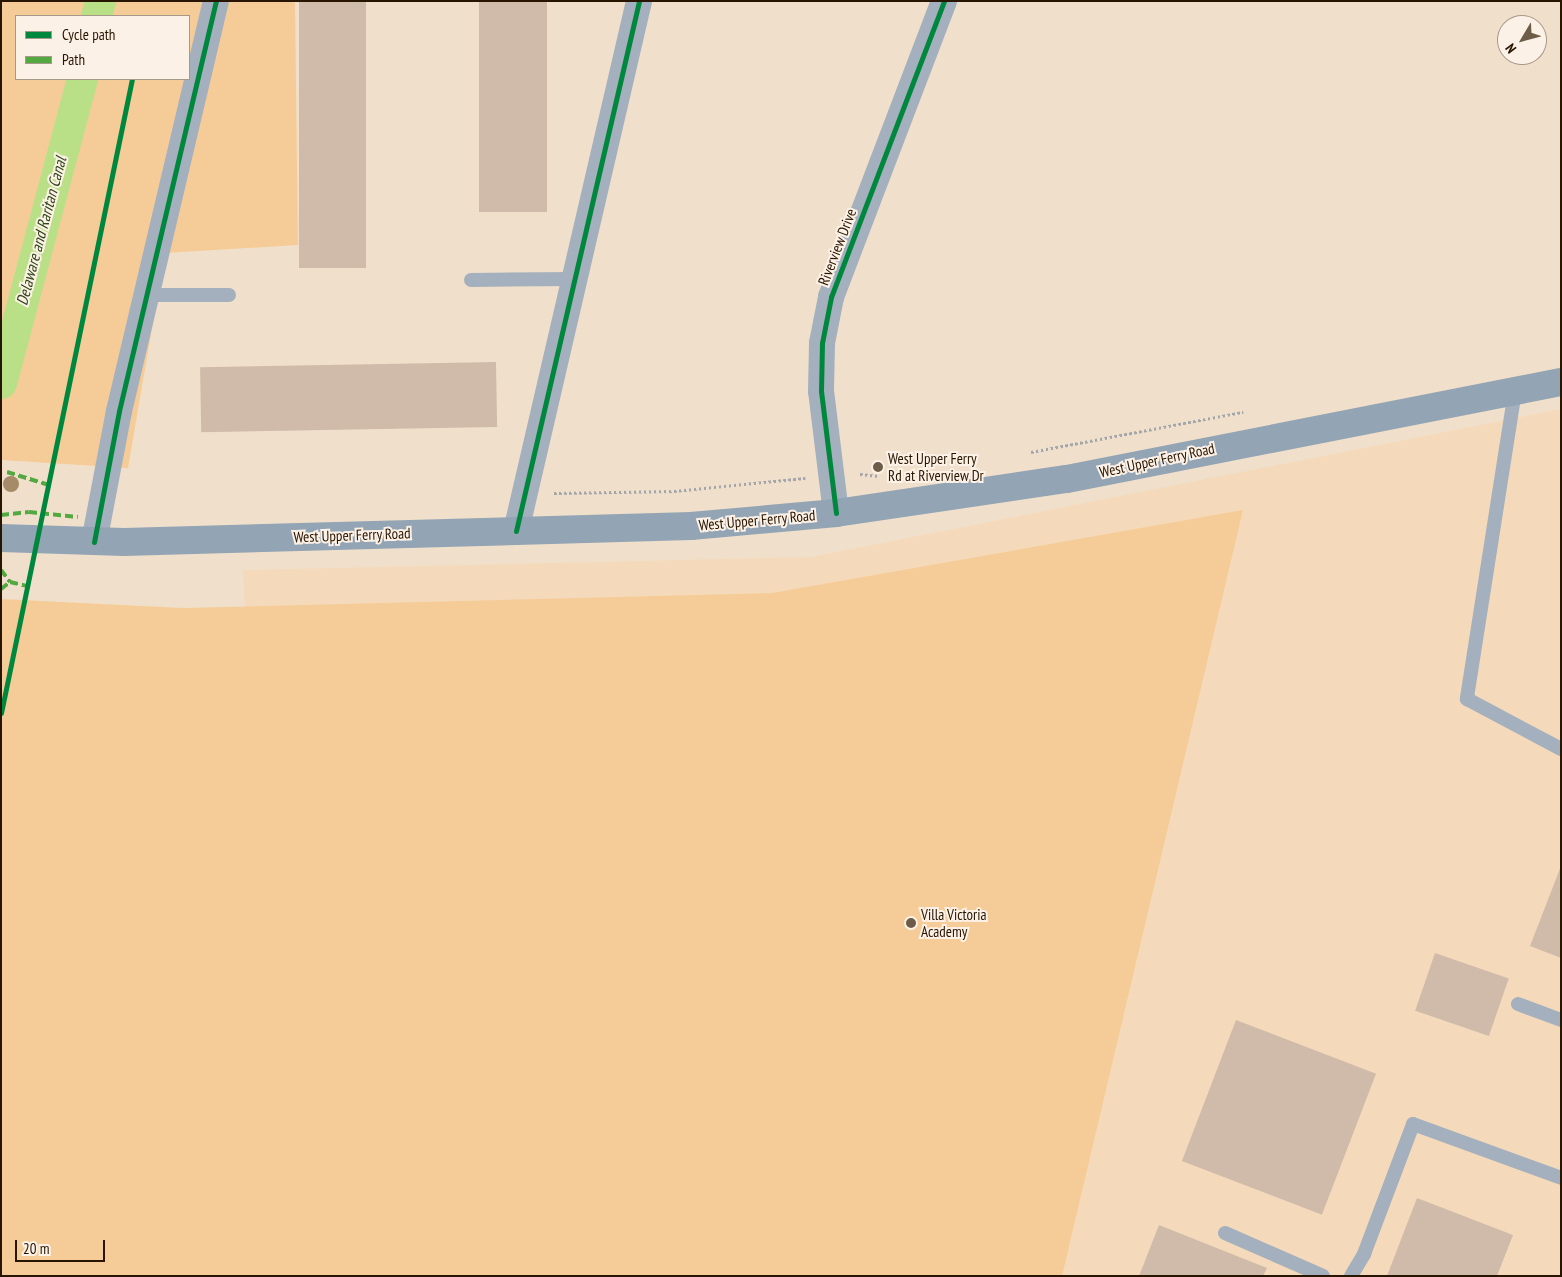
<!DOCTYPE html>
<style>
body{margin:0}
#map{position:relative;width:1562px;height:1277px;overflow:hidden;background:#f0e0cb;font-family:"PT Sans Narrow",sans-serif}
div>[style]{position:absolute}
.built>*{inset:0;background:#f4dabb}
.green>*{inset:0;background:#f5cc97}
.canal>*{height:31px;margin:-15.5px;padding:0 15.5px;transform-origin:15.5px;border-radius:15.5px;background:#b9e087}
.building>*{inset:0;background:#d0bbaa;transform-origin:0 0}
.path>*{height:3px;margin-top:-1.5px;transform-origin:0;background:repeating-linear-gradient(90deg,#a3a6aa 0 2.5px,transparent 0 5px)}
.service>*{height:14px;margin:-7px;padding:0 7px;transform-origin:7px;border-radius:7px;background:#a4b0bd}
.minor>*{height:26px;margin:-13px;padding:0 13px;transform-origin:13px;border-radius:13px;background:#a4b0bd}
.secondary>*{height:28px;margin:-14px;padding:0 14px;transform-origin:14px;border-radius:14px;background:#93a4b4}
.quiet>*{height:4px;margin-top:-2px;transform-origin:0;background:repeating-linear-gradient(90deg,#53a940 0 8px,transparent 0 12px)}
.cycleway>*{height:5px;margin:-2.5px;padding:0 2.5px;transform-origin:2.5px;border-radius:2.5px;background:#00873e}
.trees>*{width:16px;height:16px;margin:-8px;border-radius:50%;background:#a58b67}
.dots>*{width:14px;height:14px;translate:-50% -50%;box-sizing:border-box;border:2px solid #fcf1e6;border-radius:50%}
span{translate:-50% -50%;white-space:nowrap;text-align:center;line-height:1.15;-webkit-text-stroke:4px #fcf1e6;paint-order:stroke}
.street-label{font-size:15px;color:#271500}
.poi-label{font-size:15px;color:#271500}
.left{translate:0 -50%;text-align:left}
.water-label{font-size:16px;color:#2f4618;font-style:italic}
.frame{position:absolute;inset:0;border:2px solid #271500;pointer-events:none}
.legend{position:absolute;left:15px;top:15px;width:175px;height:65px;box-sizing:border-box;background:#fcf1e6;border:1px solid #a7998a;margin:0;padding:6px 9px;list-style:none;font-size:15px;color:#271500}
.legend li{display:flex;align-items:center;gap:10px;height:25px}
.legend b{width:25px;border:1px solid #a7998a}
.north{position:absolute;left:1497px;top:15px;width:50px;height:50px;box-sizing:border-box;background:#fcf1e6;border:1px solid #a7998a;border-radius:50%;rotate:233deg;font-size:14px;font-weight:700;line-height:20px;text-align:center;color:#271500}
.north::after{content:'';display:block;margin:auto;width:18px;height:22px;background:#6d5c47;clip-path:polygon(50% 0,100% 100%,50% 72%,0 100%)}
.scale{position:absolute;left:15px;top:1240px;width:90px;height:22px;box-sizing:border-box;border:2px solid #271500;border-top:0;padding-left:6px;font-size:15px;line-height:18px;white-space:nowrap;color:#271500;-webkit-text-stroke:4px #fcf1e6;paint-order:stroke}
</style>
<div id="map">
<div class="built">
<i style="clip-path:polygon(1561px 409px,1561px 1276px,277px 1276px,243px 570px,811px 557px)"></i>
</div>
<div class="green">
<i style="clip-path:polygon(evenodd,1px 1px,295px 1px,298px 245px,165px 253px,128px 468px,1px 460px,1px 1px,16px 16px,189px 16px,189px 79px,16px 79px,16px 16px)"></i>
<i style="clip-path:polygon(1243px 510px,1062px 1276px,1px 1276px,1px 599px,183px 608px,772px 593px)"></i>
</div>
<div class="canal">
<i style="left:96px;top:16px;width:16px;rotate:-75deg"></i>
<i style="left:1px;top:383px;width:315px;rotate:-75.1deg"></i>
</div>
<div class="building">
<i style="left:299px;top:1px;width:67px;height:267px"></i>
<i style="left:479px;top:1px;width:68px;height:211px"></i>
<i style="left:496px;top:362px;width:65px;height:296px;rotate:89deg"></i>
<i style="clip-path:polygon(1561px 866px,1561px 958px,1530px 946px)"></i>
<i style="left:1435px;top:953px;width:78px;height:61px;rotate:19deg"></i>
<i style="left:1236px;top:1020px;width:150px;height:151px;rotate:21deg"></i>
<i style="clip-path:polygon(1417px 1198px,1513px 1235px,1497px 1276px,1387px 1276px)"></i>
<i style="clip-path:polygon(1159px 1225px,1267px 1268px,1263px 1276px,1139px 1276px)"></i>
</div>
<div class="path">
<i style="left:1031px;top:452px;width:216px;rotate:-10.7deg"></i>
<i style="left:860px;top:474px;width:19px;rotate:6deg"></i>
<i style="left:554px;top:493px;width:120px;rotate:-1deg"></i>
<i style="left:674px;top:491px;width:132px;rotate:-5.7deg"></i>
</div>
<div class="service">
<i style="left:471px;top:280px;width:104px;rotate:-0.6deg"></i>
<i style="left:147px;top:295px;width:82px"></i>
<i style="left:1515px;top:391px;width:312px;rotate:98.9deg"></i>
<i style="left:1467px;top:699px;width:106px;rotate:28deg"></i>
<i style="left:1518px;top:1004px;width:46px;rotate:20.4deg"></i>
<i style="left:1225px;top:1233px;width:107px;rotate:23.7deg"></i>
<i style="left:1351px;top:1276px;width:26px;rotate:-59deg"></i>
<i style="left:1364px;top:1254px;width:139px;rotate:-69.3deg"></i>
<i style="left:1413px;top:1124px;width:158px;rotate:20deg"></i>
</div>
<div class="minor">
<i style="left:836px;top:513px;width:123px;rotate:-97deg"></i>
<i style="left:821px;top:391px;width:48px;rotate:-88.8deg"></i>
<i style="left:822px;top:343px;width:47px;rotate:-78.9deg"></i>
<i style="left:831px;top:297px;width:317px;rotate:-69.1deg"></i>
<i style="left:516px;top:531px;width:544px;rotate:-76.93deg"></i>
<i style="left:94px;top:542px;width:133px;rotate:-79.2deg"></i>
<i style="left:119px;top:411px;width:421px;rotate:-76.7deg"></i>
</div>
<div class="secondary">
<i style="left:1px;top:538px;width:123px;rotate:1.9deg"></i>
<i style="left:124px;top:542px;width:392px;rotate:-1.6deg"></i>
<i style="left:516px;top:531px;width:175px;rotate:-1.6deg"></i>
<i style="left:691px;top:526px;width:146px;rotate:-5.1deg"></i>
<i style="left:836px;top:513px;width:233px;rotate:-8.4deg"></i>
<i style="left:1067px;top:479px;width:503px;rotate:-11.11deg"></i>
</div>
<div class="quiet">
<i style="left:7px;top:472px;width:44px;rotate:17.2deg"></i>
<i style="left:1px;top:515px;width:28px;rotate:-6deg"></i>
<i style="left:29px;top:512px;width:49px;rotate:5.8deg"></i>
<i style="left:1px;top:570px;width:15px;rotate:53deg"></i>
<i style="left:1px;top:589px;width:11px;rotate:-38deg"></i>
<i style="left:10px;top:582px;width:17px;rotate:13deg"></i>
</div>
<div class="cycleway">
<i style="left:836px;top:513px;width:123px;rotate:-97deg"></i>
<i style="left:821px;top:391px;width:48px;rotate:-88.8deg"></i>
<i style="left:822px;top:343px;width:47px;rotate:-78.9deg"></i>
<i style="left:831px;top:297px;width:317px;rotate:-69.1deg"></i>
<i style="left:516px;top:531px;width:544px;rotate:-76.93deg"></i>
<i style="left:94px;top:542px;width:133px;rotate:-79.2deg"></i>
<i style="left:119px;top:411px;width:421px;rotate:-76.7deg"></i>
<i style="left:1px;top:713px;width:647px;rotate:-78.33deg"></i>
</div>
<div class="trees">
<i style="left:11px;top:484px"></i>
</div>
<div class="dots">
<i style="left:878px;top:467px;background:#6d5c47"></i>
<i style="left:911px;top:923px;background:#6d5c47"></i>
</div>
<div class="street-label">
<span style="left:837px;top:247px;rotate:-69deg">Riverview Drive</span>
<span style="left:1157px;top:460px;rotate:-12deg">West Upper Ferry Road</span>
<span style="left:757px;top:520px;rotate:-5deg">West Upper Ferry Road</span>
<span style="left:352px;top:535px;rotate:-2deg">West Upper Ferry Road</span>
</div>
<div class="poi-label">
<span class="left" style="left:888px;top:467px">West Upper Ferry<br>Rd at Riverview Dr</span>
<span class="left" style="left:921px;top:923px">Villa Victoria<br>Academy</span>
</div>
<div class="water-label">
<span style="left:41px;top:231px;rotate:-75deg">Delaware and Raritan Canal</span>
</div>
<div class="frame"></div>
<ul class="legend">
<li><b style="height:6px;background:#00873e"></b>Cycle path</li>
<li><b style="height:6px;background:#53a940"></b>Path</li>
</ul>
<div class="north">N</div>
<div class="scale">20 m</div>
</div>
